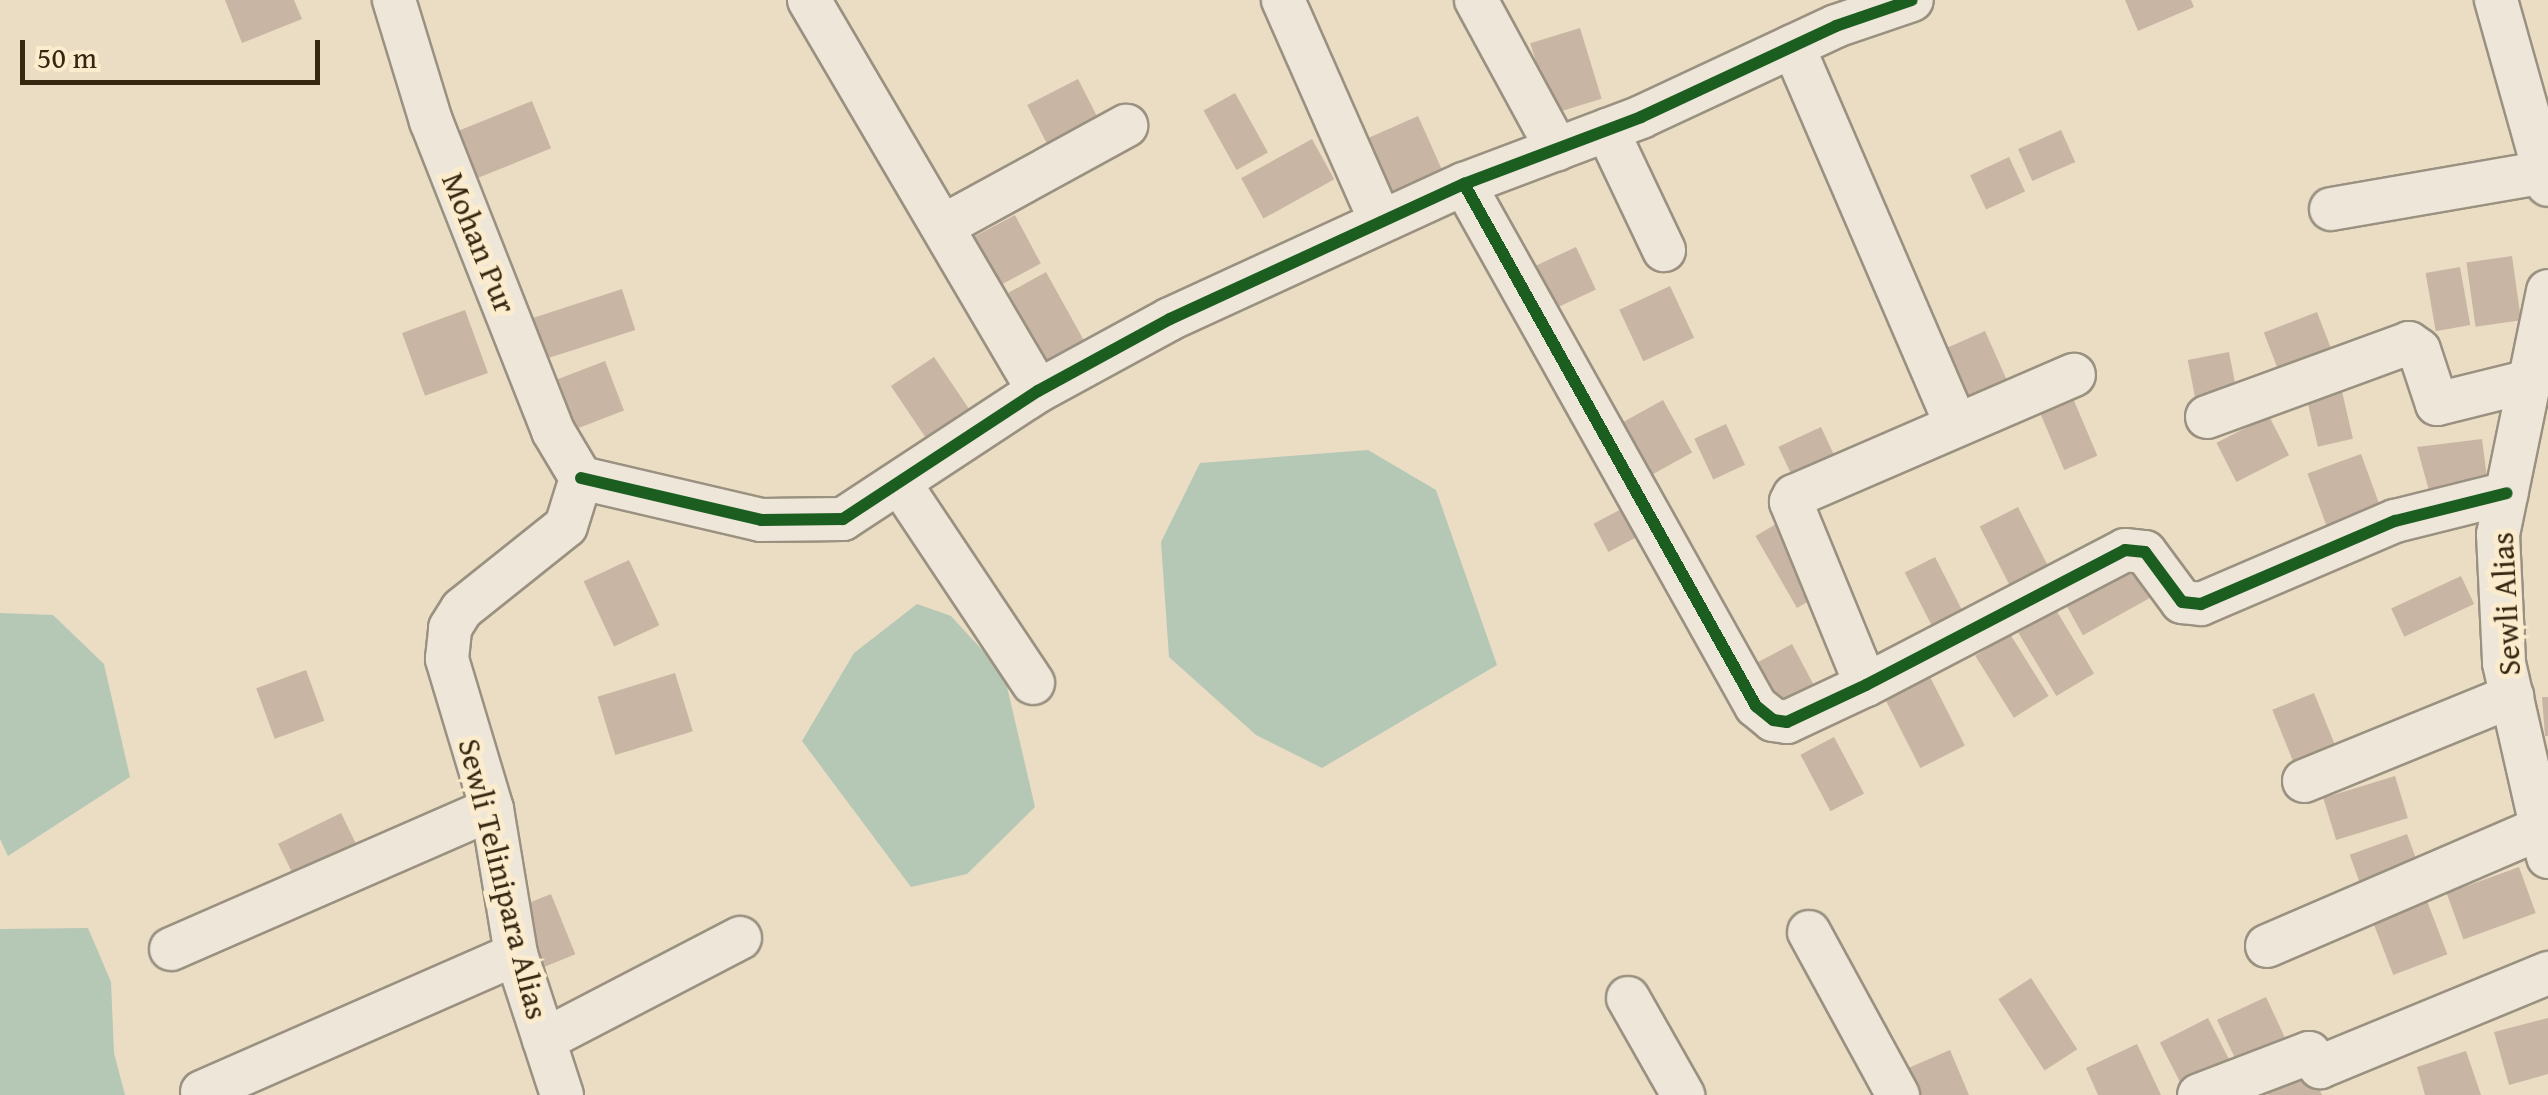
<!DOCTYPE html>
<style>
body{margin:0}
#map{position:relative;width:2548px;height:1095px;overflow:hidden;background:#eaddc4;font-family:"Gentium Book Plus",serif}
div>[style]{position:absolute}
.water>*{inset:0;background:#b5c7b5}
.building>*{inset:0;background:#c9b5a4;transform-origin:0 0}
.roads{filter:drop-shadow(2px 0 #9a9180) drop-shadow(-2px 0 #9a9180) drop-shadow(0 2px #9a9180) drop-shadow(0 -2px #9a9180)}
.minor>*{height:42px;margin:-21px;padding:0 21px;transform-origin:21px;border-radius:21px;background:#ede6d9}
.cycleway>*{height:12px;margin:-6px;padding:0 6px;transform-origin:6px;border-radius:6px;background:#1b5e20}
span{translate:-50% -50%;white-space:nowrap;text-align:center;line-height:1.15;-webkit-text-stroke:10px #fcecce;paint-order:stroke}
.street-label{font-size:32px;color:#362711}
.scale{position:absolute;left:20px;top:40px;width:300px;height:45px;box-sizing:border-box;border:5px solid #362711;border-top:0;padding-left:12px;font-size:30px;line-height:35px;white-space:nowrap;color:#362711;-webkit-text-stroke:8px #fcecce;paint-order:stroke}
</style>
<div id="map">
<div class="water">
<i style="clip-path:polygon(1368px 450px,1436px 490px,1497px 665px,1322px 768px,1256px 735px,1169px 657px,1161px 542px,1200px 463px)"></i>
<i style="clip-path:polygon(917px 604px,951px 616px,1004px 674px,1035px 807px,967px 874px,911px 887px,802px 741px,854px 653px)"></i>
<i style="clip-path:polygon(0 613px,53px 615px,104px 664px,130px 777px,8px 856px,0 839px)"></i>
<i style="clip-path:polygon(88px 928px,111px 982px,114px 1053px,125px 1095px,0 1095px,0 929px)"></i>
</div>
<div class="building">
<i style="clip-path:polygon(225px 0,294px 0,302px 19px,242px 43px)"></i>
<i style="clip-path:polygon(2125px 0,2191px 0,2194px 7px,2138px 31px)"></i>
<i style="left:1580px;top:28px;width:74px;height:52px;rotate:73deg"></i>
<i style="left:1078px;top:79px;width:55px;height:57px;rotate:63deg"></i>
<i style="left:1235px;top:93px;width:68px;height:36px;rotate:61deg"></i>
<i style="left:532px;top:101px;width:51px;height:90px;rotate:68deg"></i>
<i style="left:1418px;top:116px;width:68px;height:55px;rotate:66deg"></i>
<i style="left:2061px;top:130px;width:35px;height:47px;rotate:66deg"></i>
<i style="left:1312px;top:139px;width:46px;height:81px;rotate:61deg"></i>
<i style="left:2009px;top:157px;width:38px;height:43px;rotate:65deg"></i>
<i style="left:1015px;top:215px;width:55px;height:49px;rotate:62deg"></i>
<i style="left:1576px;top:247px;width:47px;height:58px;rotate:65deg"></i>
<i style="left:2512px;top:256px;width:65px;height:46px;rotate:82deg"></i>
<i style="left:2460px;top:267px;width:59px;height:35px;rotate:80deg"></i>
<i style="left:1046px;top:272px;width:88px;height:43px;rotate:61deg"></i>
<i style="left:1670px;top:286px;width:57px;height:56px;rotate:65deg"></i>
<i style="left:622px;top:289px;width:43px;height:97px;rotate:72deg"></i>
<i style="left:465px;top:310px;width:67px;height:67px;rotate:70deg"></i>
<i style="left:2317px;top:312px;width:53px;height:57px;rotate:69deg"></i>
<i style="left:1985px;top:331px;width:61px;height:56px;rotate:66deg"></i>
<i style="left:2229px;top:352px;width:53px;height:42px;rotate:79deg"></i>
<i style="left:934px;top:357px;width:69px;height:52px;rotate:56deg"></i>
<i style="left:605px;top:361px;width:53px;height:57px;rotate:69deg"></i>
<i style="left:2341px;top:387px;width:53px;height:36px;rotate:77deg"></i>
<i style="left:2072px;top:396px;width:65px;height:36px;rotate:67deg"></i>
<i style="left:1663px;top:400px;width:60px;height:46px;rotate:61deg"></i>
<i style="left:2269px;top:416px;width:44px;height:59px;rotate:63deg"></i>
<i style="left:1726px;top:424px;width:45px;height:35px;rotate:65deg"></i>
<i style="left:1821px;top:427px;width:40px;height:47px;rotate:65deg"></i>
<i style="clip-path:polygon(2482px 439px,2489px 494px,2431px 498px,2417px 447px)"></i>
<i style="left:2361px;top:454px;width:63px;height:57px;rotate:70deg"></i>
<i style="left:1627px;top:506px;width:32px;height:38px;rotate:62deg"></i>
<i style="left:2018px;top:507px;width:67px;height:43px;rotate:63deg"></i>
<i style="left:1797px;top:512px;width:83px;height:48px;rotate:60deg"></i>
<i style="left:1935px;top:557px;width:76px;height:34px;rotate:63deg"></i>
<i style="left:629px;top:560px;width:72px;height:50px;rotate:65deg"></i>
<i style="left:2136px;top:568px;width:33px;height:79px;rotate:61deg"></i>
<i style="left:2461px;top:576px;width:31px;height:77px;rotate:65deg"></i>
<i style="left:2056px;top:610px;width:74px;height:44px;rotate:59deg"></i>
<i style="left:2010px;top:634px;width:73px;height:41px;rotate:58deg"></i>
<i style="left:1792px;top:644px;width:62px;height:47px;rotate:62deg"></i>
<i style="left:306px;top:670px;width:54px;height:53px;rotate:70deg"></i>
<i style="left:675px;top:673px;width:61px;height:81px;rotate:73deg"></i>
<i style="left:1929px;top:675px;width:79px;height:50px;rotate:63deg"></i>
<i style="left:2314px;top:693px;width:65px;height:45px;rotate:68deg"></i>
<i style="clip-path:polygon(2542px 697px,2548px 697px,2548px 736px,2545px 736px)"></i>
<i style="left:1834px;top:737px;width:64px;height:38px;rotate:62deg"></i>
<i style="left:2395px;top:776px;width:44px;height:75px;rotate:73deg"></i>
<i style="left:341px;top:813px;width:49px;height:70px;rotate:64deg"></i>
<i style="left:2407px;top:834px;width:44px;height:61px;rotate:70deg"></i>
<i style="left:2519px;top:867px;width:49px;height:77px;rotate:70deg"></i>
<i style="left:551px;top:894px;width:65px;height:41px;rotate:68deg"></i>
<i style="left:2427px;top:901px;width:57px;height:58px;rotate:69deg"></i>
<i style="left:2031px;top:978px;width:85px;height:39px;rotate:57deg"></i>
<i style="left:2266px;top:997px;width:51px;height:54px;rotate:65deg"></i>
<i style="left:2208px;top:1018px;width:53px;height:54px;rotate:63deg"></i>
<i style="clip-path:polygon(2548px 1018px,2548px 1074px,2509px 1085px,2494px 1032px)"></i>
<i style="clip-path:polygon(2137px 1044px,2161px 1095px,2098px 1095px,2086px 1068px)"></i>
<i style="clip-path:polygon(1950px 1050px,1969px 1095px,1909px 1095px,1899px 1072px)"></i>
<i style="clip-path:polygon(2466px 1051px,2481px 1095px,2425px 1095px,2417px 1067px)"></i>
<i style="clip-path:polygon(2306px 1062px,2322px 1095px,2268px 1095px,2262px 1084px)"></i>
</div>
<div class="roads">
<div class="minor">
<i style="left:394px;top:0;width:127px;rotate:73deg"></i>
<i style="left:431px;top:121px;width:333px;rotate:68.5deg"></i>
<i style="left:553px;top:431px;width:55px;rotate:59.2deg"></i>
<i style="left:809px;top:0;width:453px;rotate:59.6deg"></i>
<i style="left:1283px;top:0;width:240px;rotate:66.2deg"></i>
<i style="left:1476px;top:0;width:170px;rotate:61.5deg"></i>
<i style="left:2496px;top:0;width:192px;rotate:74.3deg"></i>
<i style="left:1793px;top:46px;width:410px;rotate:66.7deg"></i>
<i style="left:1607px;top:130px;width:133px;rotate:64.6deg"></i>
<i style="left:1464px;top:184px;width:598px;rotate:60.78deg"></i>
<i style="left:1756px;top:706px;width:22px;rotate:39deg"></i>
<i style="left:1773px;top:720px;width:14px;rotate:8deg"></i>
<i style="left:1787px;top:722px;width:87px;rotate:-25.1deg"></i>
<i style="left:1866px;top:685px;width:292px;rotate:-27.5deg"></i>
<i style="left:2125px;top:550px;width:20px;rotate:6deg"></i>
<i style="left:2145px;top:552px;width:62px;rotate:53.5deg"></i>
<i style="left:2182px;top:602px;width:19px;rotate:6deg"></i>
<i style="left:2201px;top:604px;width:211px;rotate:-23.2deg"></i>
<i style="left:2395px;top:521px;width:115px;rotate:-14deg"></i>
<i style="left:2331px;top:209px;width:217px;rotate:-9.8deg"></i>
<i style="left:943px;top:226px;width:209px;rotate:-28.7deg"></i>
<i style="left:2548px;top:291px;width:248px;rotate:101.6deg"></i>
<i style="left:2498px;top:534px;width:129px;rotate:87.3deg"></i>
<i style="left:2504px;top:663px;width:199px;rotate:77.2deg"></i>
<i style="left:2207px;top:417px;width:215px;rotate:-20.1deg"></i>
<i style="left:2409px;top:343px;width:12px;rotate:35deg"></i>
<i style="left:2419px;top:350px;width:57px;rotate:71.6deg"></i>
<i style="left:2437px;top:404px;width:96px;rotate:-13.9deg"></i>
<i style="left:581px;top:478px;width:185px;rotate:13.1deg"></i>
<i style="left:761px;top:520px;width:82px;rotate:-0.7deg"></i>
<i style="left:843px;top:519px;width:233px;rotate:-33.3deg"></i>
<i style="left:1038px;top:391px;width:150px;rotate:-28.6deg"></i>
<i style="left:1170px;top:319px;width:324px;rotate:-24.7deg"></i>
<i style="left:1464px;top:184px;width:189px;rotate:-20.7deg"></i>
<i style="left:1641px;top:117px;width:215px;rotate:-25deg"></i>
<i style="left:1836px;top:26px;width:80px;rotate:-18.9deg"></i>
<i style="left:901px;top:485px;width:238px;rotate:56.3deg"></i>
<i style="left:1866px;top:685px;width:198px;rotate:-112.3deg"></i>
<i style="left:1791px;top:502px;width:7px;rotate:-63deg"></i>
<i style="left:1794px;top:496px;width:305px;rotate:-23.4deg"></i>
<i style="left:2304px;top:781px;width:225px;rotate:-22.2deg"></i>
<i style="left:1809px;top:932px;width:186px;rotate:61.4deg"></i>
<i style="left:2267px;top:946px;width:298px;rotate:-23.3deg"></i>
<i style="left:171px;top:949px;width:350px;rotate:-23.6deg"></i>
<i style="left:1628px;top:998px;width:112px;rotate:60.4deg"></i>
<i style="left:544px;top:1040px;width:221px;rotate:-27.5deg"></i>
<i style="left:202px;top:1092px;width:343px;rotate:-23.7deg"></i>
<i style="left:562px;top:1095px;width:148px;rotate:-108.1deg"></i>
<i style="left:516px;top:954px;width:147px;rotate:-99.4deg"></i>
<i style="left:492px;top:809px;width:157px;rotate:-106.7deg"></i>
<i style="left:447px;top:659px;width:31px;rotate:-84deg"></i>
<i style="left:450px;top:628px;width:22px;rotate:-58deg"></i>
<i style="left:462px;top:609px;width:133px;rotate:-38.6deg"></i>
<i style="left:566px;top:526px;width:50px;rotate:-72.6deg"></i>
<i style="left:2199px;top:1095px;width:118px;rotate:-20.9deg"></i>
<i style="left:2309px;top:1053px;width:18px;rotate:52deg"></i>
<i style="left:2320px;top:1067px;width:247px;rotate:-22.4deg"></i>
</div>
</div>
<div class="cycleway">
<i style="left:1464px;top:184px;width:598px;rotate:60.78deg"></i>
<i style="left:1756px;top:706px;width:22px;rotate:39deg"></i>
<i style="left:1773px;top:720px;width:14px;rotate:8deg"></i>
<i style="left:1787px;top:722px;width:87px;rotate:-25.1deg"></i>
<i style="left:1866px;top:685px;width:292px;rotate:-27.5deg"></i>
<i style="left:2125px;top:550px;width:20px;rotate:6deg"></i>
<i style="left:2145px;top:552px;width:62px;rotate:53.5deg"></i>
<i style="left:2182px;top:602px;width:19px;rotate:6deg"></i>
<i style="left:2201px;top:604px;width:211px;rotate:-23.2deg"></i>
<i style="left:2395px;top:521px;width:115px;rotate:-14deg"></i>
<i style="left:581px;top:478px;width:185px;rotate:13.1deg"></i>
<i style="left:761px;top:520px;width:82px;rotate:-0.7deg"></i>
<i style="left:843px;top:519px;width:233px;rotate:-33.3deg"></i>
<i style="left:1038px;top:391px;width:150px;rotate:-28.6deg"></i>
<i style="left:1170px;top:319px;width:324px;rotate:-24.7deg"></i>
<i style="left:1464px;top:184px;width:189px;rotate:-20.7deg"></i>
<i style="left:1641px;top:117px;width:215px;rotate:-25deg"></i>
<i style="left:1836px;top:26px;width:80px;rotate:-18.9deg"></i>
</div>
<div class="street-label">
<span style="left:479px;top:243px;rotate:68deg">Mohan Pur</span>
<span style="left:2506px;top:604px;rotate:-93deg">Sewli Alias</span>
<span style="left:503px;top:879px;rotate:76deg">Sewli Telinipara Alias</span>
</div>
<div class="scale">50 m</div>
</div>
